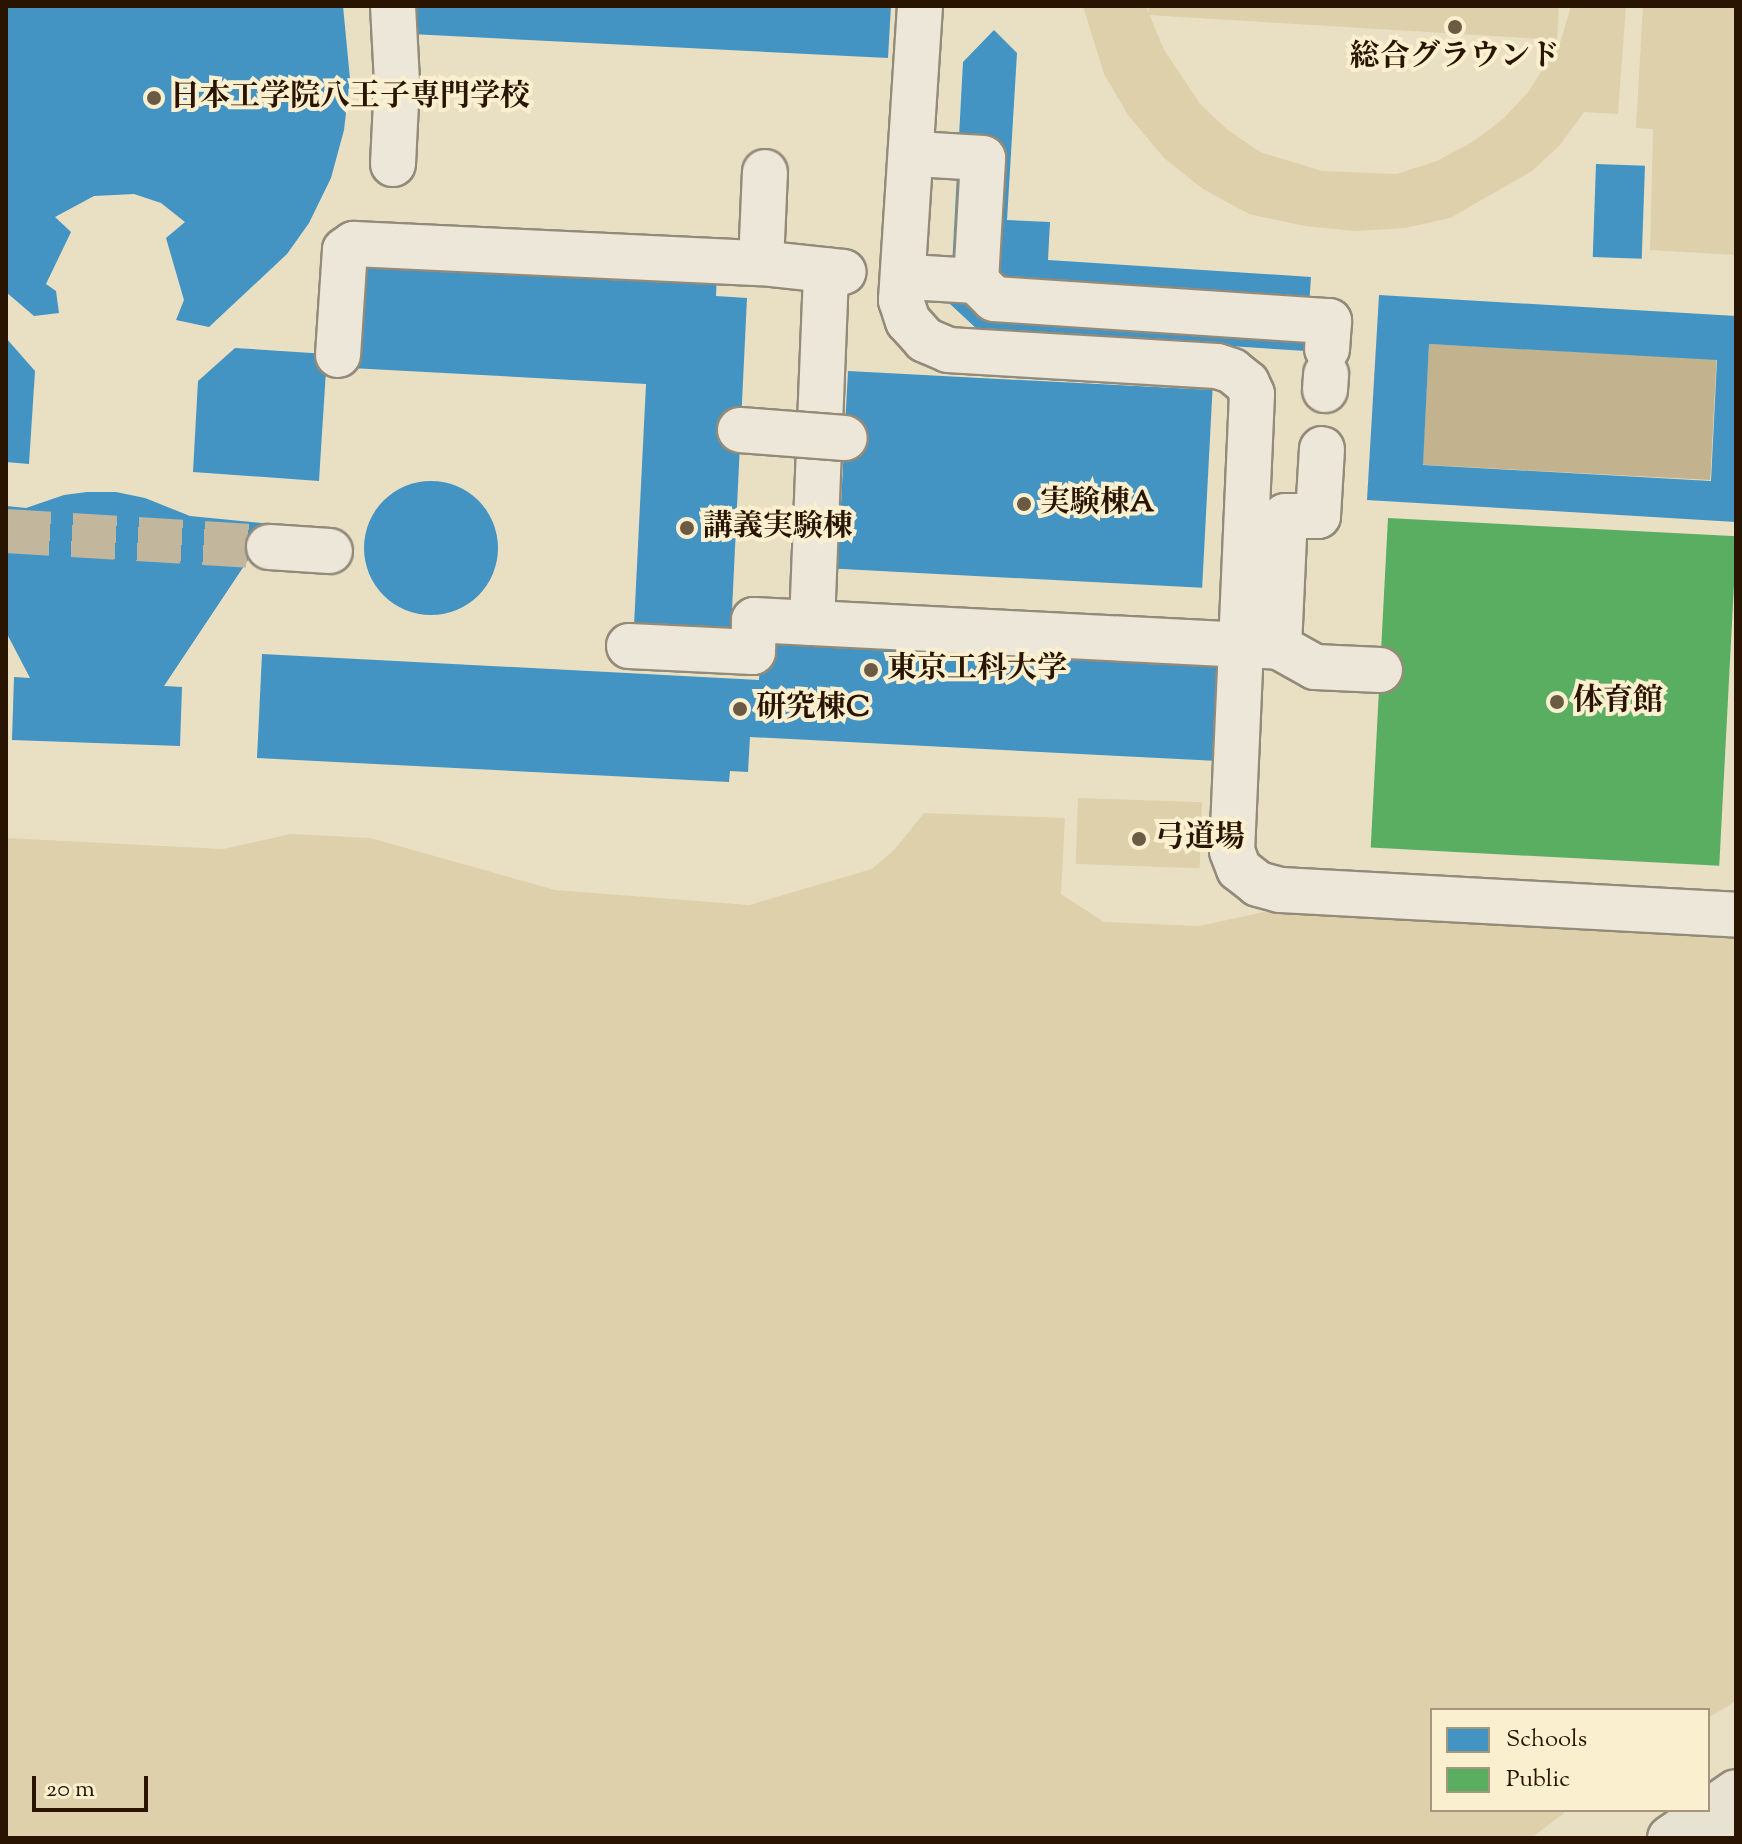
<!DOCTYPE html>
<meta charset="utf-8">
<style>
body{margin:0}
#map{position:relative;width:1742px;height:1844px;overflow:hidden;background:#e9dfc3;font-family:"Sorts Mill Goudy","Noto Serif JP",serif}
div>[style]{position:absolute}
.green>*{inset:0;background:#ded0aa;transform-origin:0 0}
.water>*{inset:0;background:#c2b28e;transform-origin:0 0}
.schools>*{inset:0;background:#4393c3;transform-origin:0 0}
.round{border-radius:50%}
.public>*{inset:0;background:#5aae61;transform-origin:0 0}
.minor-tunnel>*{height:44px;margin-top:-22px;transform-origin:0;background:repeating-linear-gradient(90deg,#c2b69c 0 44px,transparent 0 66px)}
.roads{filter:drop-shadow(2px 0 #938b79) drop-shadow(-2px 0 #938b79) drop-shadow(0 2px #938b79) drop-shadow(0 -2px #938b79)}
.minor>*{height:44px;margin:-22px;padding:0 22px;transform-origin:22px;border-radius:22px;background:#ece7d8}
.highway>*{height:44px;margin:-22px;padding:0 22px;transform-origin:22px;border-radius:22px;background:#e8e2d2}
.bridges{filter:drop-shadow(2px 0 #938b79) drop-shadow(-2px 0 #938b79) drop-shadow(0 2px #938b79) drop-shadow(0 -2px #938b79)}
.minor-bridge>*{height:44px;margin:-22px;padding:0 22px;transform-origin:22px;border-radius:22px;background:#ece7d8}
.dots>*{width:22px;height:22px;translate:-50% -50%;box-sizing:border-box;border:4px solid #faefce;border-radius:50%}
span{translate:-50% -50%;white-space:nowrap;text-align:center;line-height:1.15;-webkit-text-stroke:8px #faefce;paint-order:stroke}
.poi-label{font-size:30px;color:#281400;font-weight:700}
.left{translate:0 -50%;text-align:left}
.frame{position:absolute;inset:0;border:8px solid #281400;pointer-events:none}
.legend{position:absolute;left:1430px;top:1708px;width:280px;height:104px;box-sizing:border-box;background:#faefce;border:2px solid #a6977c;margin:0;padding:10px 14px;list-style:none;font-size:24px;color:#281400}
.legend li{display:flex;align-items:center;gap:16px;height:40px}
.legend b{width:40px;border:2px solid #a6977c}
.scale{position:absolute;left:32px;top:1776px;width:116px;height:36px;box-sizing:border-box;border:4px solid #281400;border-top:0;padding-left:10px;font-size:24px;line-height:28px;white-space:nowrap;color:#281400;-webkit-text-stroke:6px #faefce;paint-order:stroke}
</style>
<div id="map">
<div class="green">
<i style="clip-path:polygon(1083px 6px,1146px 6px,1163px 48px,1201px 105px,1228px 130px,1260px 152px,1322px 171px,1397px 174px,1437px 161px,1474px 141px,1504px 118px,1529px 91px,1561px 40px,1571px 6px,1626px 6px,1618px 114px,1584px 112px,1560px 145px,1532px 171px,1450px 218px,1405px 228px,1356px 231px,1305px 226px,1249px 214px,1203px 189px,1164px 158px,1128px 115px,1104px 74px)"></i>
<i style="clip-path:polygon(1149px 6px,1559px 6px,1557px 40px,1149px 15px)"></i>
<i style="clip-path:polygon(1643px 6px,1736px 6px,1736px 255px,1650px 250px,1653px 129px,1636px 128px)"></i>
<i style="left:1078px;top:798px;width:124px;height:66px;rotate:2deg"></i>
<i style="clip-path:polygon(924px 813px,1065px 818px,1061px 894px,1104px 922px,1199px 926px,1264px 912px,1736px 928px,1736px 1701px,1708px 1718px,1708px 1710px,1432px 1710px,1432px 1810px,1568px 1810px,1531px 1838px,6px 1838px,6px 838px,223px 849px,291px 834px,370px 838px,555px 890px,749px 905px,872px 869px,895px 849px)"></i>
</div>
<div class="water">
<i style="left:1429px;top:344px;width:288px;height:121px;rotate:3deg"></i>
</div>
<div class="schools">
<i style="clip-path:polygon(6px 6px,343px 6px,350px 79px,344px 130px,331px 178px,309px 223px,287px 254px,209px 327px,176px 320px,184px 300px,166px 238px,185px 222px,161px 203px,134px 194px,94px 196px,55px 217px,71px 232px,46px 284px,56px 291px,59px 313px,34px 316px,6px 292px)"></i>
<i style="clip-path:polygon(413px 6px,891px 6px,888px 58px,411px 34px)"></i>
<i style="clip-path:polygon(994px 30px,1017px 53px,1007px 220px,1050px 222px,1048px 260px,1311px 277px,1306px 351px,978px 330px,950px 304px,963px 62px)"></i>
<i style="left:1596px;top:164px;width:49px;height:93px;rotate:2deg"></i>
<i style="clip-path:polygon(357px 251px,717px 271px,716px 296px,747px 298px,731px 631px,634px 626px,646px 384px,351px 368px)"></i>
<i style="clip-path:polygon(evenodd,1379px 295px,1736px 316px,1736px 522px,1367px 500px,1379px 295px,1429px 344px,1717px 360px,1711px 481px,1423px 465px,1429px 344px)"></i>
<i style="clip-path:polygon(6px 338px,35px 371px,29px 464px,6px 462px)"></i>
<i style="clip-path:polygon(235px 348px,327px 354px,319px 481px,193px 472px,198px 381px)"></i>
<i style="left:848px;top:371px;width:365px;height:198px;rotate:3deg"></i>
<i class="round" style="left:364px;top:481px;width:134px;height:134px"></i>
<i style="clip-path:polygon(87px 492px,116px 492px,145px 498px,190px 516px,272px 524px,164px 686px,182px 687px,180px 746px,12px 740px,14px 677px,30px 678px,6px 632px,6px 506px,26px 508px,64px 495px)"></i>
<i style="clip-path:polygon(775px 640px,1223px 663px,1218px 761px,750px 737px,748px 772px,730px 771px,729px 782px,257px 758px,262px 654px,759px 680px,760px 658px,774px 659px)"></i>
</div>
<div class="public">
<i style="left:1388px;top:518px;width:349px;height:330px;rotate:3deg"></i>
</div>
<div class="minor-tunnel">
<i style="left:6px;top:531px;width:263px;rotate:3.5deg"></i>
</div>
<div class="roads">
<div class="minor">
<i style="left:920px;top:6px;width:295px;rotate:93.7deg"></i>
<i style="left:901px;top:300px;width:22px;rotate:72deg"></i>
<i style="left:908px;top:321px;width:25px;rotate:48deg"></i>
<i style="left:925px;top:340px;width:25px;rotate:23deg"></i>
<i style="left:948px;top:350px;width:269px;rotate:3.4deg"></i>
<i style="left:1217px;top:366px;width:16px;rotate:18deg"></i>
<i style="left:1232px;top:371px;width:19px;rotate:39deg"></i>
<i style="left:1247px;top:383px;width:12px;rotate:66deg"></i>
<i style="left:1252px;top:394px;width:457px;rotate:92.5deg"></i>
<i style="left:1232px;top:851px;width:19px;rotate:69deg"></i>
<i style="left:1239px;top:869px;width:24px;rotate:38deg"></i>
<i style="left:1258px;top:884px;width:23px;rotate:15deg"></i>
<i style="left:1280px;top:890px;width:457px;rotate:3.1deg"></i>
<i style="left:393px;top:164px;width:82px;rotate:-87.2deg"></i>
<i style="left:397px;top:82px;width:76px;rotate:-93deg"></i>
<i style="left:761px;top:263px;width:91px;rotate:-87.5deg"></i>
<i style="left:925px;top:278px;width:51px;rotate:3.4deg"></i>
<i style="left:976px;top:281px;width:123px;rotate:-86.7deg"></i>
<i style="left:983px;top:158px;width:51px;rotate:-176.6deg"></i>
<i style="left:976px;top:281px;width:25px;rotate:45deg"></i>
<i style="left:994px;top:299px;width:336px;rotate:3.8deg"></i>
<i style="left:1329px;top:321px;width:28px;rotate:94deg"></i>
<i style="left:338px;top:355px;width:105px;rotate:-86.2deg"></i>
<i style="left:345px;top:250px;width:11px;rotate:-34deg"></i>
<i style="left:354px;top:244px;width:407px;rotate:2.7deg"></i>
<i style="left:761px;top:263px;width:83px;rotate:6.2deg"></i>
<i style="left:1325px;top:390px;width:16px;rotate:-86deg"></i>
<i style="left:269px;top:547px;width:61px;rotate:3.8deg"></i>
<i style="left:812px;top:623px;width:468px;rotate:2.9deg"></i>
<i style="left:1279px;top:647px;width:41px;rotate:29.1deg"></i>
<i style="left:1315px;top:667px;width:65px;rotate:2.6deg"></i>
<i style="left:629px;top:646px;width:124px;rotate:2.8deg"></i>
<i style="left:753px;top:652px;width:32px;rotate:-88deg"></i>
<i style="left:754px;top:620px;width:58px;rotate:3deg"></i>
<i style="left:812px;top:623px;width:353px;rotate:-87.7deg"></i>
<i style="left:1279px;top:647px;width:131px;rotate:-87.4deg"></i>
<i style="left:1285px;top:516px;width:33px"></i>
<i style="left:1318px;top:516px;width:67px;rotate:-86.6deg"></i>
</div>
<div class="highway">
<i style="left:1670px;top:1838px;width:80px;rotate:-34.9deg"></i>
<i style="left:1729px;top:1838px;width:8px;rotate:-30deg"></i>
</div>
</div>
<div class="bridges">
<div class="minor-bridge">
<i style="left:740px;top:430px;width:105px;rotate:4.4deg"></i>
</div>
</div>
<div class="dots">
<i style="left:1455px;top:27px;background:#6c5b44"></i>
<i style="left:154px;top:98px;background:#6c5b44"></i>
<i style="left:1024px;top:504px;background:#6c5b44"></i>
<i style="left:687px;top:528px;background:#6c5b44"></i>
<i style="left:871px;top:670px;background:#6c5b44"></i>
<i style="left:1557px;top:702px;background:#6c5b44"></i>
<i style="left:740px;top:709px;background:#6c5b44"></i>
<i style="left:1139px;top:839px;background:#6c5b44"></i>
</div>
<div class="poi-label">
<span style="left:1455px;top:58px">総合グラウンド</span>
<span class="left" style="left:170px;top:98px">日本工学院八王子専門学校</span>
<span class="left" style="left:1040px;top:504px">実験棟A</span>
<span class="left" style="left:703px;top:528px">講義実験棟</span>
<span class="left" style="left:887px;top:670px">東京工科大学</span>
<span class="left" style="left:1573px;top:702px">体育館</span>
<span class="left" style="left:756px;top:709px">研究棟C</span>
<span class="left" style="left:1155px;top:839px">弓道場</span>
</div>
<div class="frame"></div>
<ul class="legend">
<li><b style="height:22px;background:#4393c3"></b>Schools</li>
<li><b style="height:22px;background:#5aae61"></b>Public</li>
</ul>
<div class="scale">20 m</div>
</div>
